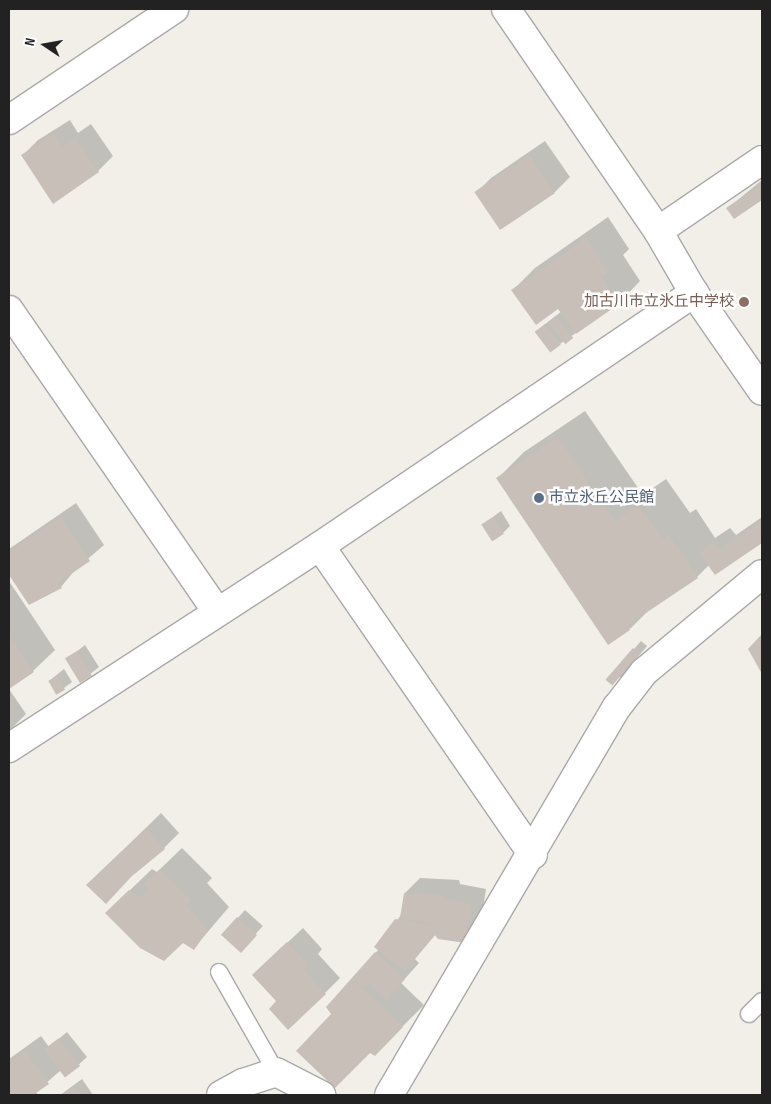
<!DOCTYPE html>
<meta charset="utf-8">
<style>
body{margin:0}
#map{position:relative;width:771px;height:1104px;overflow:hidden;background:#f2efe9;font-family:"Sofia Sans Condensed","Noto Sans JP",sans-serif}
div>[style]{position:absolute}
.shadow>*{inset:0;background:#0003;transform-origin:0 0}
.building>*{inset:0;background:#c7bfb8;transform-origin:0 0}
.roads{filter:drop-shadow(1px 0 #a9a9a9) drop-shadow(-1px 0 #a9a9a9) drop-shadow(0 1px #a9a9a9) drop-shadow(0 -1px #a9a9a9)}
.lane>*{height:16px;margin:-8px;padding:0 8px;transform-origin:8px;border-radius:8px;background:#fff}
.street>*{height:28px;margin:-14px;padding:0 14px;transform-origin:14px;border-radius:14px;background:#fff}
.dots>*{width:14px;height:14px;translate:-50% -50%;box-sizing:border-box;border:2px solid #fff;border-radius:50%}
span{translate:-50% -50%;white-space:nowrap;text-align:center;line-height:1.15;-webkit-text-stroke:5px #fff;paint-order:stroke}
.education-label{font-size:15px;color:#785e54}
.right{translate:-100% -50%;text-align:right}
.service-label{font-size:15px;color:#4e5e75}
.left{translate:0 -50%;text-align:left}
.frame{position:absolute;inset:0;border:10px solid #222;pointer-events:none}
.north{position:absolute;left:20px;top:20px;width:50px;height:50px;-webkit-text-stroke:4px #fff;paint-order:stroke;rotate:282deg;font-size:14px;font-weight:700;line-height:20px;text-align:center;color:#222}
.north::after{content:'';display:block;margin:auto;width:18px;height:22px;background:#222;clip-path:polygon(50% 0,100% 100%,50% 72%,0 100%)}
</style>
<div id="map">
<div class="shadow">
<i style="clip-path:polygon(70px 120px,78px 133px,91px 124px,113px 156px,98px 171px,23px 155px,38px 140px)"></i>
<i style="clip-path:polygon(545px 141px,570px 177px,555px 192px,501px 229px,476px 193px,491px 178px)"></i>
<i style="clip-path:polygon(762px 180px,762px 199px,734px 217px,728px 208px)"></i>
<i style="clip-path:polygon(608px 217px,629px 249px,623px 255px,640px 281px,619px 303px,560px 344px,544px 325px,562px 311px,559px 307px,513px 290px,535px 268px)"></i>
<i style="clip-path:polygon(585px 411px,643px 495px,666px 479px,690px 513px,696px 509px,715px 538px,730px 528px,736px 535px,762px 517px,762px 542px,716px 574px,709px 565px,697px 577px,650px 609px,630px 629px,498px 478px,524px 452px)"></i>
<i style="clip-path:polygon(76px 503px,104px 545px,75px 570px,61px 587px,29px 604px,9px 573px,9px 549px)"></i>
<i style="clip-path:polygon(501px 511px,510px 526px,503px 533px,482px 525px)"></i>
<i style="clip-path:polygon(9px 581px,55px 650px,33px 671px,9px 688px)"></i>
<i style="clip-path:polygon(641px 641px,647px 646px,621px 677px,608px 679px)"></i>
<i style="clip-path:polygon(85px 645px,99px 667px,80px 682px,67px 659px)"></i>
<i style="clip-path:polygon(64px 669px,72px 682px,56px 694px,49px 681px)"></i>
<i style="clip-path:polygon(9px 689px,26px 714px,9px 731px)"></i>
<i style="clip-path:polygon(161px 813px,179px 833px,164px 848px,133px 873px,88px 885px)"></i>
<i style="clip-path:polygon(182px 848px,212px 878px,207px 883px,229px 907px,194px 948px,128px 892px,152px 869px,157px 872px)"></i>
<i style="clip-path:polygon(420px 878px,459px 880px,460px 884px,486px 889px,480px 927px,465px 942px,436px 934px,415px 959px,419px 963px,401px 983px,424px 1005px,396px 1033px,370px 1052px,328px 1007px,379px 949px,402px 913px,405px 893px)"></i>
<i style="left:245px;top:910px;width:24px;height:33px;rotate:42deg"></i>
<i style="clip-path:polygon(303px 928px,322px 949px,318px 954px,340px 978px,325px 993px,269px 960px)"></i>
<i style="clip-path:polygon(67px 1032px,87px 1057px,66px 1076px,61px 1070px,36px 1092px,38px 1095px,9px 1095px,9px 1059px,41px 1036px,49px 1047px)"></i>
<i style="clip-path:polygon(82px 1079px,93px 1095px,61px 1095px,67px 1090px)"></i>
</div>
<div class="building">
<i style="clip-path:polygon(54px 134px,63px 147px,75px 138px,99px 172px,53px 204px,21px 155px)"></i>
<i style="left:529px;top:155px;width:46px;height:66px;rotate:56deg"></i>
<i style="clip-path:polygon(762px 184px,762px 200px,734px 219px,726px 208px)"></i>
<i style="clip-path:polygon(586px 238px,608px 272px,601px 276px,619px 304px,576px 334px,558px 309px,536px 325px,511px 290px)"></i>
<i style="left:556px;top:316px;width:28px;height:10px;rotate:52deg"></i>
<i style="left:545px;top:324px;width:26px;height:13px;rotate:53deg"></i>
<i style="clip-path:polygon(558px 437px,615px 521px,638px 505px,663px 539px,669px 535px,698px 578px,628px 625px,630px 630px,608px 645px,496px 478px)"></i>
<i style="clip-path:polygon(61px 517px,90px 561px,58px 583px,62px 588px,29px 605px,9px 575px,9px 551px)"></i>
<i style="left:493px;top:517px;width:20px;height:14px;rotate:57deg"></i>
<i style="clip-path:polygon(762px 520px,762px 543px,715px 575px,699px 553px,714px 542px,720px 549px)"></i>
<i style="clip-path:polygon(762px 634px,762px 674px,748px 649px)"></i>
<i style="clip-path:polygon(9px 635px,34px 672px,9px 689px)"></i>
<i style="left:633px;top:648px;width:9px;height:42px;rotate:41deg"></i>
<i style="left:77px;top:651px;width:29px;height:14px;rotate:59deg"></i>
<i style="left:57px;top:676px;width:16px;height:10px;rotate:60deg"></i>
<i style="clip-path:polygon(146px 828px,165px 849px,131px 877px,106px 904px,86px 885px)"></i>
<i style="clip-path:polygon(160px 869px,191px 900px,186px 905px,208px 930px,194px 950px,183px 943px,164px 961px,140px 948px,105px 913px,129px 890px,141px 897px,149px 890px,144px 884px)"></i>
<i style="clip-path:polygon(404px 893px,444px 895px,445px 899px,472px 904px,465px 943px,438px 939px,434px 934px,405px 971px,374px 947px,395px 919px,440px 926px,400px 918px)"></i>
<i style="left:237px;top:917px;width:27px;height:24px;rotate:42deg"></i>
<i style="clip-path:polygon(287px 942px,308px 965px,304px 970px,326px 994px,288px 1030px,269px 1009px,276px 1001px,252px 975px)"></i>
<i style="clip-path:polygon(375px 952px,405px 979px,387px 1000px,369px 984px,365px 988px,354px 980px,403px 1027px,375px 1056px,370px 1053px,335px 1088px,296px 1051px,331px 1014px,326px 1007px)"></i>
<i style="left:59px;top:1038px;width:35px;height:19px;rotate:53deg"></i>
<i style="clip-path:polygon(25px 1050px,49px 1084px,33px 1095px,9px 1095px,9px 1062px)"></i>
<i style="clip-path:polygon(74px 1086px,80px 1095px,60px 1095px)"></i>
</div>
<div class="roads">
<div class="lane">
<i style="left:219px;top:972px;width:115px;rotate:60.3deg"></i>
<i style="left:749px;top:1014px;width:18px;rotate:-45deg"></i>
</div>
<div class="street">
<i style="left:506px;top:9px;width:269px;rotate:55.6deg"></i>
<i style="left:658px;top:231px;width:72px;rotate:59.9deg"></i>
<i style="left:694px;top:293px;width:119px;rotate:55.2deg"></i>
<i style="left:9px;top:120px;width:199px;rotate:-33.9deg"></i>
<i style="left:658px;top:231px;width:126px;rotate:-34.3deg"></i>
<i style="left:9px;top:310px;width:367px;rotate:55.4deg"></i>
<i style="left:320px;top:546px;width:375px;rotate:55.4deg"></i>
<i style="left:9px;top:748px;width:371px;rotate:-33deg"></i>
<i style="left:320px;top:546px;width:452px;rotate:-34.1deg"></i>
<i style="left:221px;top:1095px;width:25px;rotate:-29deg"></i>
<i style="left:243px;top:1083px;width:35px;rotate:-18deg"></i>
<i style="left:276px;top:1072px;width:51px;rotate:27.1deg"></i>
<i style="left:389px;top:1095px;width:450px;rotate:-59.6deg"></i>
<i style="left:617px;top:707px;width:44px;rotate:-52.4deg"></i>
<i style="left:644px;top:672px;width:153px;rotate:-39.7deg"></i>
</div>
</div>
<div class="dots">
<i style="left:744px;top:302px;background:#8d6e63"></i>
<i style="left:539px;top:498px;background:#5c6f8a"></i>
</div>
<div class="education-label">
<span class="right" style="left:734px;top:302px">加古川市立氷丘中学校</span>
</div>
<div class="service-label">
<span class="left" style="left:549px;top:498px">市立氷丘公民館</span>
</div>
<div class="frame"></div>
<div class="north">N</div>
</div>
